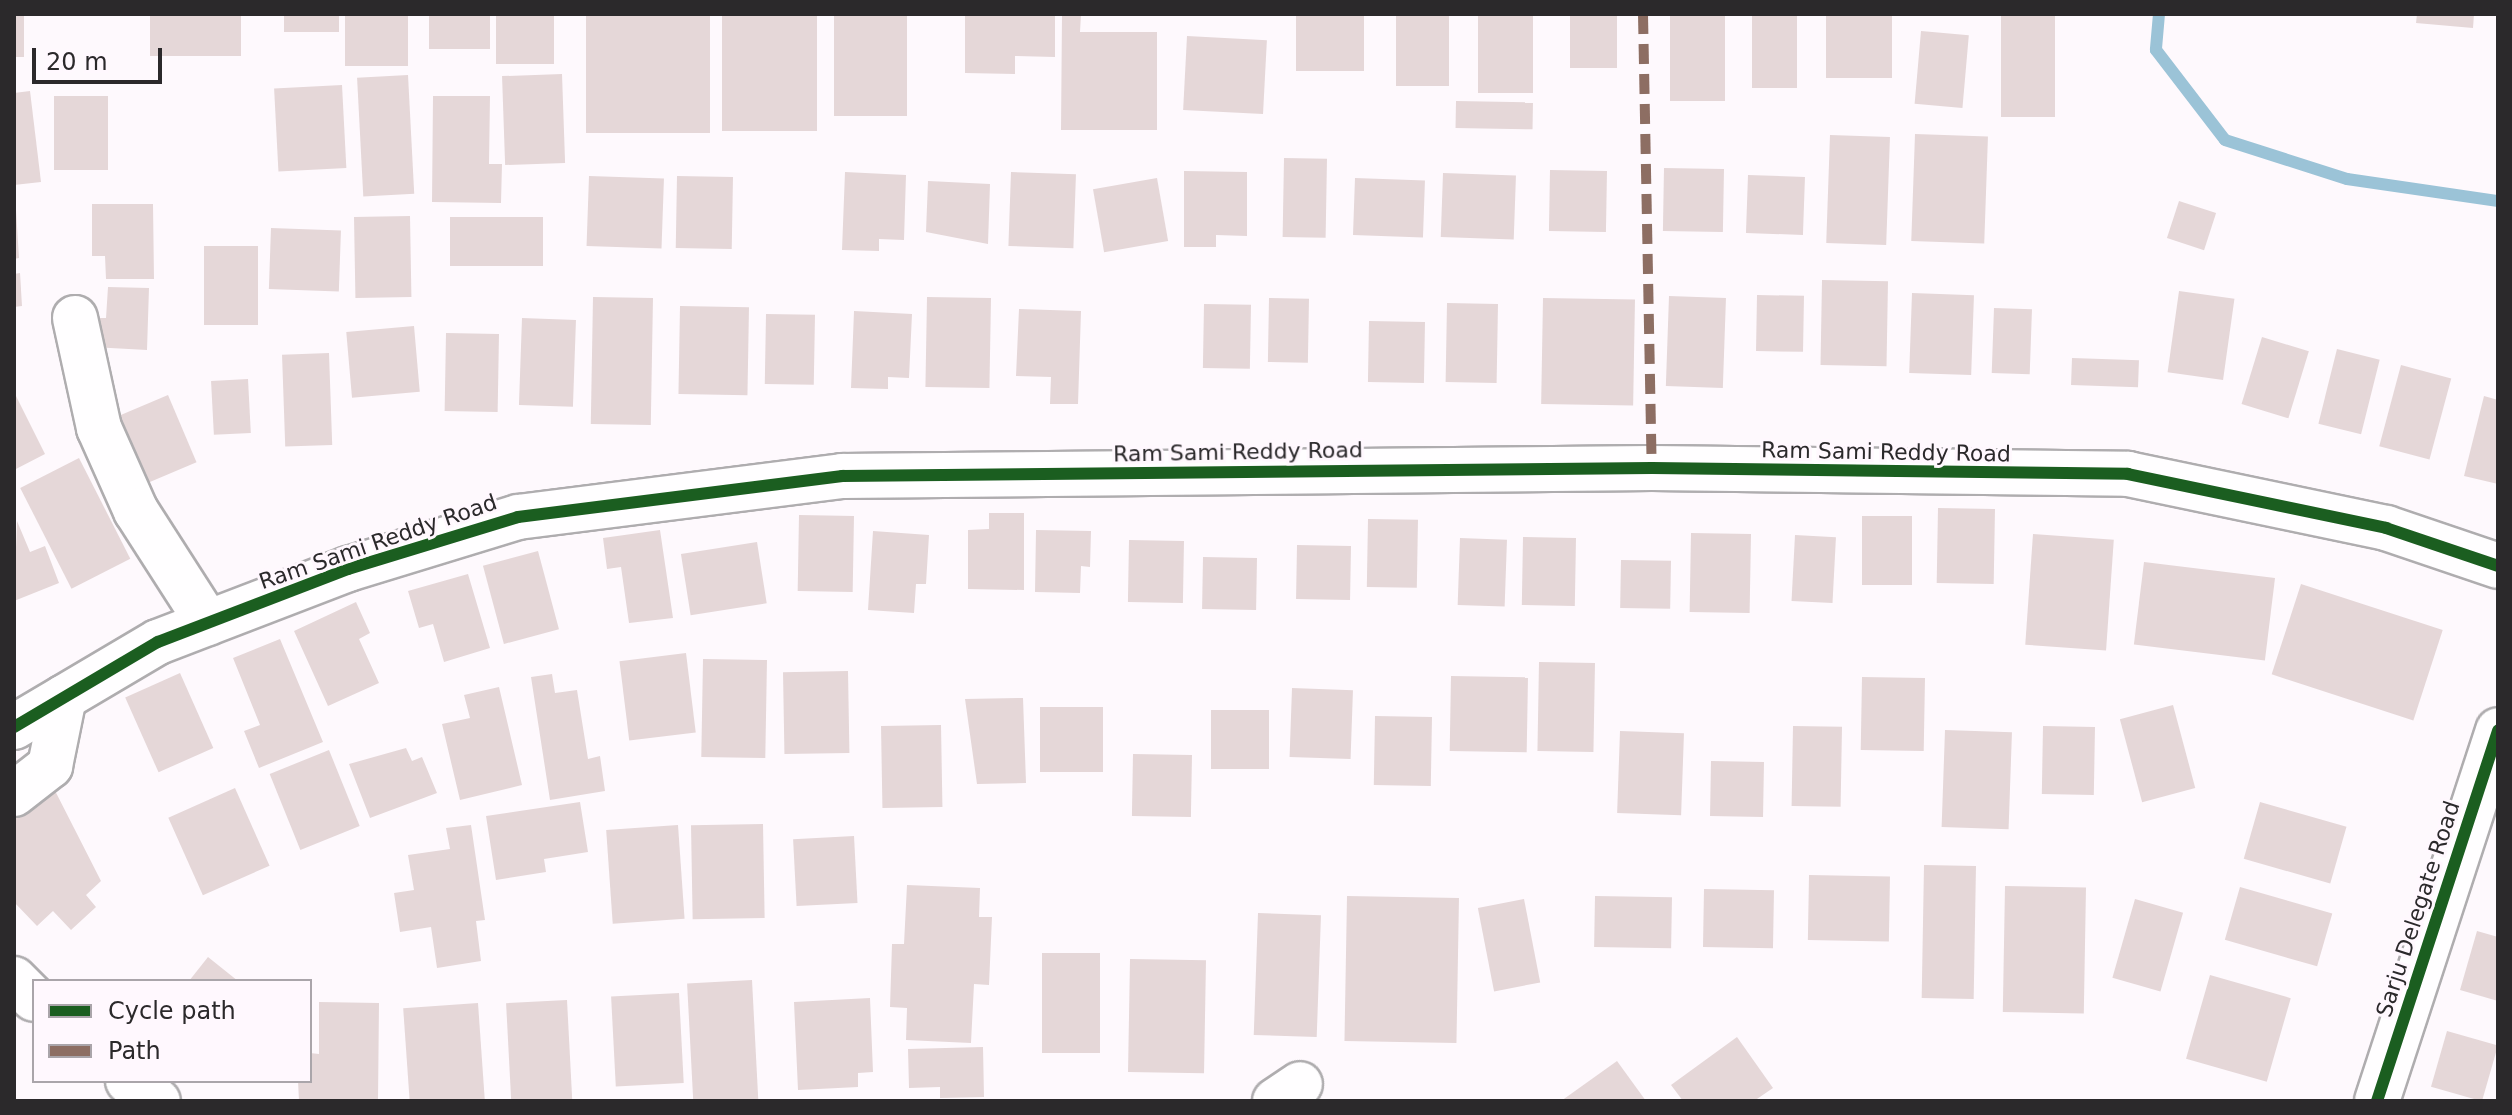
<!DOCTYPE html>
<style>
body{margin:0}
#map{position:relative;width:2512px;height:1115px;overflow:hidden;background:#fef9fd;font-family:"DejaVu Sans",sans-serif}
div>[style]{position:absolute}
.stream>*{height:12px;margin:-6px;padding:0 6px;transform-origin:6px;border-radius:6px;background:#9bc3d7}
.building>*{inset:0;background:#e5d7d8;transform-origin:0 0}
.roads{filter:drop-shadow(2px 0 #afadaf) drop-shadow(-2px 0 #afadaf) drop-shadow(0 2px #afadaf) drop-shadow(0 -2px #afadaf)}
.minor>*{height:44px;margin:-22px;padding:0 22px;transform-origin:22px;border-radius:22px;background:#fffeff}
.quiet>*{height:10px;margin-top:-5px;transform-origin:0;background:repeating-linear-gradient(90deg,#8d6e63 0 20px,transparent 0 30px)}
.cycleway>*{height:12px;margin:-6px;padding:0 6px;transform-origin:6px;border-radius:6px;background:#1b5e20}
span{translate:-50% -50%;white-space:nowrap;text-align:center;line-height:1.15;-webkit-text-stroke:6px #fff8fe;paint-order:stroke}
.street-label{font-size:22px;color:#2b292b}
.frame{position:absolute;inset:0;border:16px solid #2b292b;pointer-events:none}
.legend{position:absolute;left:32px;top:979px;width:280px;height:104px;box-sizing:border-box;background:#fff8fe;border:2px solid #aaa5aa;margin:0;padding:10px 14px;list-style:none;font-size:24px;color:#2b292b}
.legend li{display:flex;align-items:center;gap:16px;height:40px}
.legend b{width:40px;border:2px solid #aaa5aa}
.scale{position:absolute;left:32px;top:48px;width:130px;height:36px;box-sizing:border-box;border:4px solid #2b292b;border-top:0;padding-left:10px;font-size:24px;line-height:28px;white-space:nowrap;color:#2b292b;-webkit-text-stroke:6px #fff8fe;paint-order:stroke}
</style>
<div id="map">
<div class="stream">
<i style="left:2159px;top:14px;width:36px;rotate:95deg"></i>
<i style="left:2156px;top:50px;width:113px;rotate:52.5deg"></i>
<i style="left:2225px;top:140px;width:128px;rotate:17.7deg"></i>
<i style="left:2347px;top:179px;width:153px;rotate:8.3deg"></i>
</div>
<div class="building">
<i style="left:14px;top:14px;width:10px;height:43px"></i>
<i style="left:150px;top:14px;width:91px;height:42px"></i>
<i style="left:284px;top:14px;width:55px;height:18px"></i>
<i style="left:345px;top:14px;width:63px;height:52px"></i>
<i style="left:429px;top:14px;width:61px;height:35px"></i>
<i style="left:496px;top:14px;width:58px;height:50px"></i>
<i style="left:586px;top:14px;width:124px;height:119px"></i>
<i style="left:722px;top:14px;width:95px;height:117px"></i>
<i style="left:834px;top:14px;width:73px;height:102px"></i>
<i style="clip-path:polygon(965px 14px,1055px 14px,1055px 57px,1015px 56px,1015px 74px,965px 73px)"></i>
<i style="clip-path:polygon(1062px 14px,1081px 14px,1080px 32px,1157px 32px,1157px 130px,1061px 130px)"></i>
<i style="left:1296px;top:14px;width:68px;height:57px"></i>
<i style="left:1396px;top:14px;width:53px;height:72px"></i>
<i style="left:1478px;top:14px;width:55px;height:79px"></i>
<i style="left:1570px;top:14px;width:47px;height:54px"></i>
<i style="left:1670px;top:14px;width:55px;height:87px"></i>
<i style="left:1752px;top:14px;width:45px;height:74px"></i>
<i style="left:1826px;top:14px;width:66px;height:64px"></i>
<i style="left:2001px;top:14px;width:54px;height:103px"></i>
<i style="clip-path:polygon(2417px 14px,2474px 14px,2473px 28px,2416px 23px)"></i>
<i style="left:1921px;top:31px;width:48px;height:73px;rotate:5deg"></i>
<i style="left:1187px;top:36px;width:80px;height:74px;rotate:3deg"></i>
<i style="left:562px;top:74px;width:89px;height:60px;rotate:88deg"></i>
<i style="left:408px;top:75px;width:119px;height:51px;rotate:87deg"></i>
<i style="left:342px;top:85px;width:83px;height:68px;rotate:87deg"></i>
<i style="clip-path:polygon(30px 91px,41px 182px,14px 185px,14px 93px)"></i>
<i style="left:54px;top:96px;width:54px;height:74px"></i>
<i style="clip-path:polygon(433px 96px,490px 96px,489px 164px,502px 164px,501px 203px,432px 202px)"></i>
<i style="left:1456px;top:101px;width:77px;height:27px;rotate:1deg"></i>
<i style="left:1915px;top:134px;width:73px;height:107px;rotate:2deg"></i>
<i style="left:1830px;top:135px;width:60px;height:108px;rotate:2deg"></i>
<i style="left:1284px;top:158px;width:43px;height:79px;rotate:1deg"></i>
<i style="left:1664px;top:168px;width:60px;height:63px;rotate:1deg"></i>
<i style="left:1550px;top:170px;width:57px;height:61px;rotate:1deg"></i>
<i style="clip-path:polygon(1184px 171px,1247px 172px,1247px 236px,1216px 235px,1216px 247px,1184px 247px)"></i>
<i style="clip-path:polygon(845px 172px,906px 175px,904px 240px,879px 239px,879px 251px,842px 250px)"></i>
<i style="left:1011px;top:172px;width:65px;height:74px;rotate:2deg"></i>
<i style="left:1443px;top:173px;width:73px;height:64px;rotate:2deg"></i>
<i style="left:1748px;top:175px;width:57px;height:58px;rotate:2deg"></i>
<i style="left:589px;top:176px;width:75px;height:70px;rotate:2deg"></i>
<i style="left:677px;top:176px;width:56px;height:72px;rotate:1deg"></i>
<i style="left:1157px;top:178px;width:64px;height:65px;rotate:80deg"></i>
<i style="left:1355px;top:178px;width:70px;height:57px;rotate:2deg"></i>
<i style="clip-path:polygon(928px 181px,990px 184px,988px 244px,926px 232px)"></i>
<i style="left:2179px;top:201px;width:39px;height:39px;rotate:18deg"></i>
<i style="clip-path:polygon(92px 204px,153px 204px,154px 279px,106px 279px,105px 256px,92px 256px)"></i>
<i style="clip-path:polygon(14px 210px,16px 210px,19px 258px,14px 259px)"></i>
<i style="left:410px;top:216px;width:81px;height:56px;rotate:89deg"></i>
<i style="left:543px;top:217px;width:49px;height:93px;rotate:90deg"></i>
<i style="left:271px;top:228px;width:70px;height:61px;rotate:2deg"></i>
<i style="left:204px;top:246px;width:54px;height:79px"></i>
<i style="clip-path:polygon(20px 273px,22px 306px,14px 307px,14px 274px)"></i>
<i style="left:1822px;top:280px;width:66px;height:85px;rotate:1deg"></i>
<i style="clip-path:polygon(108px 287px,149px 288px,147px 350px,92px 347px,93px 318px,106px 318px)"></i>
<i style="left:2179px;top:291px;width:56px;height:82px;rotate:8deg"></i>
<i style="left:1912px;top:293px;width:62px;height:80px;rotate:2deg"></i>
<i style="left:1757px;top:295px;width:47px;height:56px;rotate:1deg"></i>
<i style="left:1669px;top:296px;width:57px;height:90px;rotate:2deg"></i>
<i style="left:593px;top:297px;width:60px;height:127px;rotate:1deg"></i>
<i style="left:927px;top:297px;width:64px;height:90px;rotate:1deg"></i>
<i style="left:1269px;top:298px;width:40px;height:64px;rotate:1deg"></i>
<i style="left:1543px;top:298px;width:92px;height:106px;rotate:1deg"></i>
<i style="left:1447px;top:303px;width:51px;height:79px;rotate:1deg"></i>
<i style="left:1204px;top:304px;width:47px;height:64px;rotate:1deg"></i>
<i style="left:680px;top:306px;width:69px;height:88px;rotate:1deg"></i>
<i style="left:1994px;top:308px;width:38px;height:65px;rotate:2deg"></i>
<i style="clip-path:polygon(1019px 309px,1081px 311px,1078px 404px,1050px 404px,1051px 377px,1016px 376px)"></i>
<i style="clip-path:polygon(854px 311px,912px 314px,909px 378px,888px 377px,888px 389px,851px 388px)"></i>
<i style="left:766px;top:314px;width:49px;height:70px;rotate:1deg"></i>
<i style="left:522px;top:318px;width:54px;height:87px;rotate:2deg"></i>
<i style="left:1369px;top:321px;width:56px;height:61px;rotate:1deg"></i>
<i style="left:414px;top:326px;width:66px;height:68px;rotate:85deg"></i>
<i style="left:446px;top:333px;width:53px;height:78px;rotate:1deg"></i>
<i style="left:2262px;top:337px;width:49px;height:70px;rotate:17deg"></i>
<i style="left:2337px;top:349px;width:44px;height:77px;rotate:14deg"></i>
<i style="left:329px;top:353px;width:92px;height:47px;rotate:88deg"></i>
<i style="left:2072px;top:358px;width:67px;height:27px;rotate:2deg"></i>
<i style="left:2401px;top:365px;width:52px;height:84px;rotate:15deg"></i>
<i style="left:248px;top:379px;width:54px;height:37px;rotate:87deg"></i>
<i style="clip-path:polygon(14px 392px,45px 454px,14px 470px)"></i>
<i style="left:168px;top:395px;width:73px;height:59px;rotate:67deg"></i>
<i style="clip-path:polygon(2484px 396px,2498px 400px,2498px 484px,2464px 476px)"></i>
<i style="left:79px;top:458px;width:113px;height:66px;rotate:63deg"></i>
<i style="left:1938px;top:508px;width:57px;height:75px;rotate:1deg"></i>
<i style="clip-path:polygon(989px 513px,1024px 513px,1024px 590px,968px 589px,968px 530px,989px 529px)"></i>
<i style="left:799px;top:515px;width:55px;height:76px;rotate:1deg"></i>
<i style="left:1862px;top:516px;width:50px;height:69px"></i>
<i style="left:1368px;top:519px;width:50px;height:68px;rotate:1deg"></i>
<i style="clip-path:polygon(17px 521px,30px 552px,45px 546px,59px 583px,14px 601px)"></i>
<i style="clip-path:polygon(660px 530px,673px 618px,629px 623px,621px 567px,607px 569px,603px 538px)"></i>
<i style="clip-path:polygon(1036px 530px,1091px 531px,1090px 567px,1081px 566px,1080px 593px,1035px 592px)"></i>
<i style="clip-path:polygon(873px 531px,929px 535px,926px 584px,916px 584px,914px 613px,868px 610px)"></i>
<i style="left:1691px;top:533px;width:60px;height:79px;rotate:1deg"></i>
<i style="left:2033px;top:534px;width:81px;height:111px;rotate:4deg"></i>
<i style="left:1795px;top:535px;width:41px;height:66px;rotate:3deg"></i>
<i style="left:1523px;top:537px;width:53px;height:68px;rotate:1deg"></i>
<i style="left:1460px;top:538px;width:47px;height:67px;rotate:2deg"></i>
<i style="left:1129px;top:540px;width:55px;height:62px;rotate:1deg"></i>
<i style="left:757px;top:542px;width:62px;height:77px;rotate:81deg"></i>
<i style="left:1297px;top:545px;width:54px;height:54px;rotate:1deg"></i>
<i style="left:538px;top:551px;width:81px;height:57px;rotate:75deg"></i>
<i style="left:1203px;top:557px;width:54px;height:52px;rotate:1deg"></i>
<i style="left:1621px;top:560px;width:50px;height:48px;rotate:1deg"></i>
<i style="left:2144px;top:562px;width:132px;height:83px;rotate:7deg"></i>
<i style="clip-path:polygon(468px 574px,490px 648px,444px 662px,433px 624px,419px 628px,408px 591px)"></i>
<i style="left:2301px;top:584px;width:149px;height:95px;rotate:18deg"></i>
<i style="clip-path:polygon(356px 602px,370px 633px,359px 639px,379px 683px,328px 706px,294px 631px)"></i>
<i style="clip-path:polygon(280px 639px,323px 742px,259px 768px,244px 731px,260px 725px,233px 658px)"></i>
<i style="left:686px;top:653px;width:80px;height:67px;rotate:83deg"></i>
<i style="left:703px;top:659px;width:64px;height:98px;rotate:1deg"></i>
<i style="left:1539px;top:662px;width:56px;height:89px;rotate:1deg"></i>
<i style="left:848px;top:671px;width:82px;height:65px;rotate:89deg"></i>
<i style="left:180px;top:673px;width:82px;height:60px;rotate:66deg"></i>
<i style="clip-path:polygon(552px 674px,555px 693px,577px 690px,588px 759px,600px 756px,605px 791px,550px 800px,531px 677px)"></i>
<i style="left:1451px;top:676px;width:77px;height:75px;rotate:1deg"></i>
<i style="left:1862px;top:677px;width:63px;height:73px;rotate:1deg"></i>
<i style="clip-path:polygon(499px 687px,522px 785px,460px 800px,442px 724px,470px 718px,464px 695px)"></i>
<i style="left:1292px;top:688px;width:61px;height:69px;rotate:2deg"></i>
<i style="clip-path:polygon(1023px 698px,1026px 783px,977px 784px,965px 699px)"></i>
<i style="left:2173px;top:705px;width:86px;height:55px;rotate:75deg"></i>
<i style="left:1040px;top:707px;width:63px;height:65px"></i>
<i style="left:1211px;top:710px;width:58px;height:59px"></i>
<i style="left:1375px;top:716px;width:57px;height:69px;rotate:1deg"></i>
<i style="left:941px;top:725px;width:82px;height:60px;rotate:89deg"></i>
<i style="left:1793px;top:726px;width:49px;height:80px;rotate:1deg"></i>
<i style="left:2043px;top:726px;width:52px;height:68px;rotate:1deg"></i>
<i style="left:1945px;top:730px;width:67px;height:97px;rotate:2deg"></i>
<i style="left:1620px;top:731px;width:64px;height:82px;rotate:2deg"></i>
<i style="clip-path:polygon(406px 748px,412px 761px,422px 757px,437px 793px,370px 818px,349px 764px)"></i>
<i style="left:329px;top:750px;width:82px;height:64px;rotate:68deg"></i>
<i style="left:1133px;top:754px;width:59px;height:62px;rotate:1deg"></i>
<i style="left:1711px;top:761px;width:53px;height:55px;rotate:1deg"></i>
<i style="clip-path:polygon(47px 775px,101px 881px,86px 895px,96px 907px,71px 930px,53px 911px,37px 926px,14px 902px,14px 801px)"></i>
<i style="left:235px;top:788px;width:85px;height:73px;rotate:66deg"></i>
<i style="clip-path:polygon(580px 802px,588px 852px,544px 859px,546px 872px,496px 880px,486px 816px)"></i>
<i style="left:2260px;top:802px;width:90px;height:59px;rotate:16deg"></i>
<i style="left:763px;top:824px;width:94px;height:72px;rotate:89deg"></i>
<i style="clip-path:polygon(471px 825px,485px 920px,476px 921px,481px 961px,437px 968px,431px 927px,400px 932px,394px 893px,414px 890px,408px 855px,450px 849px,446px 828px)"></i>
<i style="left:678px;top:825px;width:94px;height:72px;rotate:86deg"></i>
<i style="left:854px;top:836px;width:67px;height:61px;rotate:87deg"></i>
<i style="left:1924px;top:865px;width:52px;height:133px;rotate:1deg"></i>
<i style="left:1809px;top:875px;width:81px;height:65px;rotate:1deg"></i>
<i style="clip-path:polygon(907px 885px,980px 888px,979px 917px,992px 917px,989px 985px,974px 984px,971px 1043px,906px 1040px,907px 1008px,890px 1007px,892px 944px,904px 944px)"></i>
<i style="left:2005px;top:886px;width:81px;height:126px;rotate:1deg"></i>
<i style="left:2240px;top:887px;width:96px;height:55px;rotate:16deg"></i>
<i style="left:1704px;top:889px;width:70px;height:58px;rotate:1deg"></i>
<i style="left:1347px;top:896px;width:112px;height:145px;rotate:1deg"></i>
<i style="left:1595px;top:896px;width:77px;height:51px;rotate:1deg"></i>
<i style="left:1524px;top:899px;width:85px;height:47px;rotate:79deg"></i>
<i style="left:2135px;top:899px;width:50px;height:82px;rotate:16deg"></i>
<i style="left:1258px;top:913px;width:63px;height:122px;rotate:2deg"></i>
<i style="clip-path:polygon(2477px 931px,2498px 937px,2498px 1001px,2460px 990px)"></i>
<i style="left:1042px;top:953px;width:58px;height:100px"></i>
<i style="clip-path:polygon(208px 957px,238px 981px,189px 981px)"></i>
<i style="left:1130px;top:959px;width:76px;height:113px;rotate:1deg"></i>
<i style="left:2210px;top:975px;width:84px;height:87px;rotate:16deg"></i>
<i style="left:752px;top:980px;width:121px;height:65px;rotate:87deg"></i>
<i style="left:679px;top:993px;width:90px;height:68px;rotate:87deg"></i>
<i style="clip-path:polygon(870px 998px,873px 1072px,858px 1073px,858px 1087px,798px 1090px,794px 1002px)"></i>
<i style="left:567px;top:1000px;width:101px;height:61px;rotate:87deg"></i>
<i style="clip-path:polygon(319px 1002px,379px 1003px,378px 1101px,299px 1101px,298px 1081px,310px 1081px,310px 1053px,319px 1054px)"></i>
<i style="left:478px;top:1003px;width:98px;height:75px;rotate:86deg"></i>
<i style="left:2447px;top:1031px;width:53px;height:58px;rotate:16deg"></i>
<i style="clip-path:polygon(1737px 1037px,1773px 1088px,1754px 1101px,1683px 1101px,1671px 1085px)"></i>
<i style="clip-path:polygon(983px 1047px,984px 1097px,940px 1098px,940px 1087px,909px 1088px,908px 1049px)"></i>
<i style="clip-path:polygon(1617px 1061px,1646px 1101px,1561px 1101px)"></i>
</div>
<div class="roads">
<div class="minor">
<i style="left:75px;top:318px;width:113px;rotate:77.7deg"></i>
<i style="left:99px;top:428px;width:91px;rotate:66deg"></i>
<i style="left:136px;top:511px;width:133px;rotate:57.3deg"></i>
<i style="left:14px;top:727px;width:167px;rotate:-30.6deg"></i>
<i style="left:158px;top:642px;width:204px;rotate:-21deg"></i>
<i style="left:348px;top:569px;width:178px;rotate:-17deg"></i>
<i style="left:518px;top:517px;width:327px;rotate:-7.2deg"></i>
<i style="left:842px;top:476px;width:810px;rotate:-0.57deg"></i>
<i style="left:1652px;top:468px;width:476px;rotate:0.7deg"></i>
<i style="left:2128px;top:474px;width:264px;rotate:11.8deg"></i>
<i style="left:2386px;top:528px;width:118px;rotate:18.7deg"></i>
<i style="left:14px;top:794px;width:46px;rotate:-37.9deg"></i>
<i style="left:50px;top:766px;width:70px;rotate:-78.5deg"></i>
<i style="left:14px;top:979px;width:28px;rotate:45deg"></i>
<i style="left:128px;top:1081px;width:36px;rotate:34deg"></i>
<i style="left:1275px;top:1101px;width:30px;rotate:-34deg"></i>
<i style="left:2377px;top:1101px;width:390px;rotate:-71.9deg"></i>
</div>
</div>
<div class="quiet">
<i style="left:1643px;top:14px;width:454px;rotate:88.9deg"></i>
</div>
<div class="cycleway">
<i style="left:14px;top:727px;width:167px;rotate:-30.6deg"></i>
<i style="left:158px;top:642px;width:204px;rotate:-21deg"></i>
<i style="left:348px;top:569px;width:178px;rotate:-17deg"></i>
<i style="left:518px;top:517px;width:327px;rotate:-7.2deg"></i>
<i style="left:842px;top:476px;width:810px;rotate:-0.57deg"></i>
<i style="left:1652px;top:468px;width:476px;rotate:0.7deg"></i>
<i style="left:2128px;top:474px;width:264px;rotate:11.8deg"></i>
<i style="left:2386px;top:528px;width:118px;rotate:18.7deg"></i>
<i style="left:2377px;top:1101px;width:390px;rotate:-71.9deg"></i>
</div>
<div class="street-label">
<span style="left:1238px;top:452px;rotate:-1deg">Ram Sami Reddy Road</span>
<span style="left:1886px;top:452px;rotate:1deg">Ram Sami Reddy Road</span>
<span style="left:378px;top:542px;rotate:-19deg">Ram Sami Reddy Road</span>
<span style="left:2418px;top:909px;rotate:-72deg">Sarju Delegate Road</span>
</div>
<div class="frame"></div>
<ul class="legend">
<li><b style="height:10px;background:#1b5e20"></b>Cycle path</li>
<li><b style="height:10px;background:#8d6e63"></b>Path</li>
</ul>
<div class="scale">20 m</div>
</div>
